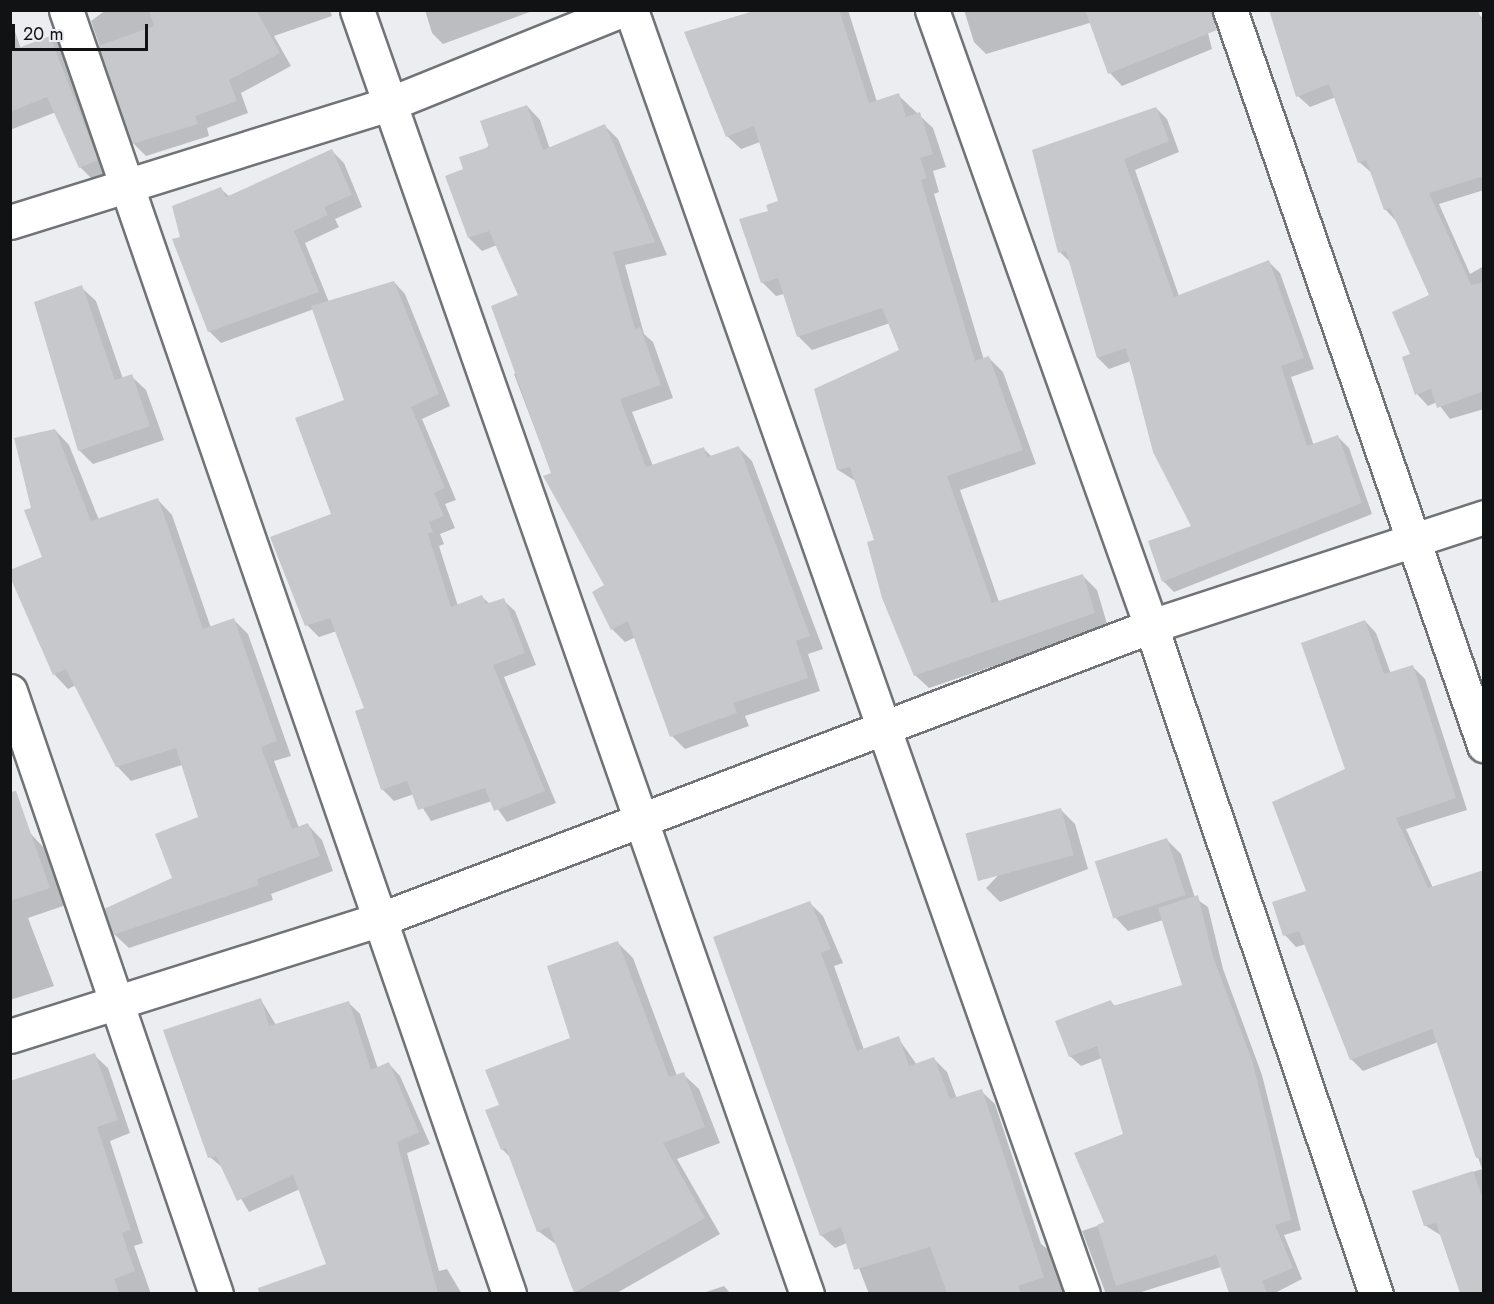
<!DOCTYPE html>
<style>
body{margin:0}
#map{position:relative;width:1494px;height:1304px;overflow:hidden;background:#ecedf1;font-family:Jost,sans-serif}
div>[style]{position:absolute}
.shadow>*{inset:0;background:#0003}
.building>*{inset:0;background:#c6c8cb;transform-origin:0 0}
.roads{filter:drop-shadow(2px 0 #717376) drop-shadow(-2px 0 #717376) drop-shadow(0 2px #717376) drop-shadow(0 -2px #717376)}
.street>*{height:33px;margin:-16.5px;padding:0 16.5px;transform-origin:16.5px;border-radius:16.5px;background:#fff}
span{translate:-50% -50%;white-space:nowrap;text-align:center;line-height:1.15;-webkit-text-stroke:4.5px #ecedf1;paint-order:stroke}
.frame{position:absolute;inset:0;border:12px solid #111213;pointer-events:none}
.scale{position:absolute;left:12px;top:24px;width:136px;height:27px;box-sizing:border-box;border:3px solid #111213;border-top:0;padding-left:8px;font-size:18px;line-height:21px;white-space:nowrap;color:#111213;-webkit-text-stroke:4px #ecedf1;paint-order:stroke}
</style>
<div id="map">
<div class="shadow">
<i style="clip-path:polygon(106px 10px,330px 10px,332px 16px,274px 36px,291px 66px,241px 93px,248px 113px,207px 128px,209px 136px,146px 156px,133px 143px,91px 21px)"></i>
<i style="clip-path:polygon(425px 10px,535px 10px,443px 44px,432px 33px)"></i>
<i style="clip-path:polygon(788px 10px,848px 10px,877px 102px,898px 95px,933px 128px,946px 167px,933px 171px,939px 192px,934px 194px,984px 360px,989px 358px,1003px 372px,1036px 464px,960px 490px,999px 602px,1083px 576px,1097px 590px,1108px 627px,929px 688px,915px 675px,857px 482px,838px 470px,901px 351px,890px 323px,812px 350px,799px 337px,784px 294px,776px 296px,762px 282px,769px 212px,780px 202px,760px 142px,741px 149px,727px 136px)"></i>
<i style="clip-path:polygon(964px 10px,1202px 10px,1212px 49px,1122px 86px,1110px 73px,1093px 22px,986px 54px,974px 42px)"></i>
<i style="clip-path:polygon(1478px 14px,1484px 19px,1484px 190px,1439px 204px,1470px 274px,1484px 266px,1484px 409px,1450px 419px,1437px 402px,1428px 406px,1417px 394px,1412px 355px,1431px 296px,1396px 221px,1385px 209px,1372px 173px,1359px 162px,1336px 97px,1310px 107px,1298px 96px)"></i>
<i style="clip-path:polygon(10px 17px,21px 49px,54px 36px,67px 49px,110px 173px,93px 180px,80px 167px,56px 112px,10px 130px)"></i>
<i style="clip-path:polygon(527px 106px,540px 120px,550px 149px,605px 126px,618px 139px,667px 255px,625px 265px,644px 334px,653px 342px,673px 398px,632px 412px,653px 466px,704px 449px,712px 457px,739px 448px,752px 461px,823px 649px,808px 654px,820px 691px,745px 716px,749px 726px,685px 749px,672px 736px,636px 637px,625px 642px,612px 629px,606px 586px,552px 474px,514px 374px,519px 371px,520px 296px,497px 245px,482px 251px,469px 238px,465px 170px)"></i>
<i style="clip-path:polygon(1156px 108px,1167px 119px,1179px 152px,1135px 170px,1179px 296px,1269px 262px,1280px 273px,1314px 369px,1291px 377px,1314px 446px,1338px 437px,1349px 448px,1372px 514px,1174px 592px,1163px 581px,1193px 527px,1131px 361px,1109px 369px,1098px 358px,1071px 263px,1060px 252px)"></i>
<i style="clip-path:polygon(332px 151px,344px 163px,362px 207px,335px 219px,339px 227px,305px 243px,329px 302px,394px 282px,405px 294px,450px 406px,422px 419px,456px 500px,445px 504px,455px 528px,440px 534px,444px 544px,439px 546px,458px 606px,482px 597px,490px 604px,503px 600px,515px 611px,536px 665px,504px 677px,556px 803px,507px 822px,492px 801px,431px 821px,414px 794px,394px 801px,382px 789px,366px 709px,337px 631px,319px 637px,307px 625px,333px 514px,346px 401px,314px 309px,221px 343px,209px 331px,182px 238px,221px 189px,230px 197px)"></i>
<i style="clip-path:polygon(81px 287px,96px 301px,123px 379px,131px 376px,146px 390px,164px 440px,93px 464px,79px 450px)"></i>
<i style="clip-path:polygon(55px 430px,69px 445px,99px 520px,158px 500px,172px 515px,211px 628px,234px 620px,248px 634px,291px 756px,274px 761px,299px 828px,308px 825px,322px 840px,333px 871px,271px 894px,273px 900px,129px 948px,114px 934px,174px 879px,199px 818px,182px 765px,131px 781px,117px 766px,76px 685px,68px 689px,54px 674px,44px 558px,33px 508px)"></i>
<i style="clip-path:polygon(1365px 621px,1376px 633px,1391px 674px,1413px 667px,1425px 679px,1467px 810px,1406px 829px,1433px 888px,1484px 871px,1484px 1294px,1461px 1294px,1442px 1236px,1426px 1226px,1414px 1192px,1482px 1169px,1438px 1042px,1363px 1071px,1351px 1059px,1306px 944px,1296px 947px,1285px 935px,1308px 892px,1347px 770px)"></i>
<i style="clip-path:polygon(1061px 810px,1075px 824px,1088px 869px,1000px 902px,986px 888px)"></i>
<i style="clip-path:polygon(29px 832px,46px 850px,66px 905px,28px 918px,54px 986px,10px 1000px,10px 839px)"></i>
<i style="clip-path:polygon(1167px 840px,1181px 854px,1195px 898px,1208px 907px,1223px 969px,1262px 1075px,1301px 1230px,1284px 1235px,1302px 1279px,1273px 1294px,1230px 1294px,1221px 1267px,1135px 1294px,1106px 1294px,1082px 1231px,1106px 1223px,1124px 1135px,1102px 1058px,1081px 1066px,1070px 1056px,1111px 1002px,1116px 1007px,1184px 986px,1163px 920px,1128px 931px,1114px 916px)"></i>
<i style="clip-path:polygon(810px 903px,823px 916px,843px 963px,834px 966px,864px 1050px,898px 1038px,917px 1065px,934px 1059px,947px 1072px,957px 1099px,981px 1091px,995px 1104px,1041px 1244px,1058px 1257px,1071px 1294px,869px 1294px,849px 1242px,835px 1248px,821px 1235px)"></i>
<i style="clip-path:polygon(618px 943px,633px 958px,677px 1076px,683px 1074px,699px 1089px,720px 1143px,677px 1159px,720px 1234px,615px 1294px,576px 1294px,557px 1245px,538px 1231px,512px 1159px,502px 1149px,501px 1106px,572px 1039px)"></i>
<i style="clip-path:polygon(261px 1000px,276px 1025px,349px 1003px,360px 1014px,378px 1069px,389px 1064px,400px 1076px,430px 1144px,407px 1153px,439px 1271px,447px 1269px,462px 1294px,275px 1294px,272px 1285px,328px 1265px,300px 1189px,249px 1212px,223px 1168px,210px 1157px)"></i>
<i style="clip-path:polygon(94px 1055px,108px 1068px,130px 1133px,110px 1141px,143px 1243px,134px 1246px,151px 1294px,10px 1294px,10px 1084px)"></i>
<i style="clip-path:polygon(724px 1286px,731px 1294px,700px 1294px)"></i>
</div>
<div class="building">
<i style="clip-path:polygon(149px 10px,256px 10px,280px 53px,229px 80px,237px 101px,195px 116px,198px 124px,132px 144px,98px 46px,154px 26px)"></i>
<i style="clip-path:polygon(757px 10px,839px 10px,869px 103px,899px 93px,906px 117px,920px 112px,933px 154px,920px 158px,927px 178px,921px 180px,975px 361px,989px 356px,1023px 450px,947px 476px,992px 603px,1083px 574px,1095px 613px,914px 676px,882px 598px,867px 542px,874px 540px,850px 467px,837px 470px,814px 389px,899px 350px,882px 308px,797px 337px,778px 278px,761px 283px,739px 219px,768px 211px,766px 205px,778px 201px,754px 126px,726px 137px,684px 32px)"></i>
<i style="clip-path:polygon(1085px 10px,1212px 10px,1217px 30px,1108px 74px)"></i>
<i style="clip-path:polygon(1269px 10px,1478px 10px,1484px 30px,1484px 176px,1429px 193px,1471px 285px,1484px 282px,1484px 391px,1437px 408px,1431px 389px,1415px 395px,1402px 357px,1410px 354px,1392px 312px,1429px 295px,1390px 208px,1384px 210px,1366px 160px,1358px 163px,1329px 84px,1296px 97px)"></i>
<i style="clip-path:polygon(50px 36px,98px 160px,79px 168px,47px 97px,10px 112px,10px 51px)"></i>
<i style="clip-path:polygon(527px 105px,543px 150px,605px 124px,655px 242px,613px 252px,635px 329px,640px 327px,661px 385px,620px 399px,646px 467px,704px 447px,707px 457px,739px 446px,810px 636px,796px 641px,808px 678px,733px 703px,737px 713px,670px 737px,628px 621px,611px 630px,592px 592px,604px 585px,543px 476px,551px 473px,491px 306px,518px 295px,489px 231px,468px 238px,445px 176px,463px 169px,459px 157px,489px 147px,480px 121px)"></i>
<i style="clip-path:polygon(1156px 107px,1169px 141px,1124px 159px,1174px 297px,1269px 260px,1304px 358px,1281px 366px,1307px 446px,1338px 435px,1362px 503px,1162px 582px,1148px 541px,1191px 526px,1153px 452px,1126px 348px,1097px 358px,1066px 251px,1058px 253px,1032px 150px)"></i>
<i style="clip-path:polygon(332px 149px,352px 195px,324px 207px,328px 215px,294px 231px,319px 292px,208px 332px,172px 239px,180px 237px,172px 206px,221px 187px,226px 197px)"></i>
<i style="clip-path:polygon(394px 281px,439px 394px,411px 407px,445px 488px,434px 493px,444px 516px,429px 522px,433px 532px,428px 534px,451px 607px,482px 595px,486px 604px,504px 598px,525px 653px,493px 665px,545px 791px,494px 811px,485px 788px,418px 810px,407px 781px,381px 790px,355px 711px,364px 708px,330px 618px,305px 626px,270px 537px,331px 514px,295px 418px,344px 400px,311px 306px)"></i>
<i style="clip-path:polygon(82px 285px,115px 380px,132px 374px,150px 426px,78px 451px,34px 302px)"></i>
<i style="clip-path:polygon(55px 429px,91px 521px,158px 498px,203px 629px,234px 618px,277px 741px,261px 747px,292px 829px,308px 823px,320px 856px,257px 879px,259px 885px,113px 935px,104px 909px,172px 878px,155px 834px,198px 817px,176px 748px,116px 767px,66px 669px,53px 675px,10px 577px,10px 570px,42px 557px,24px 510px,31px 508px,14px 438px)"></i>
<i style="clip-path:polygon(1365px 620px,1384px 674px,1413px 665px,1456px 798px,1396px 818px,1428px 888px,1484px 870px,1484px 1157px,1476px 1158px,1432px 1029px,1350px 1060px,1299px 931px,1283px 936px,1272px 902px,1306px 891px,1272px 802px,1345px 769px,1301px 643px)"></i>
<i style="clip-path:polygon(16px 791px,50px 888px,10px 901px,10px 792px)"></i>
<i style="left:1061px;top:808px;width:49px;height:99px;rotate:75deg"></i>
<i style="left:1167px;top:838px;width:60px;height:76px;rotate:72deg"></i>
<i style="clip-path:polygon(1198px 895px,1213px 957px,1253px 1063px,1291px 1220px,1275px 1225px,1293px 1268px,1262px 1281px,1267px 1293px,1229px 1293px,1216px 1255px,1116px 1286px,1097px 1225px,1104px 1222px,1074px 1153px,1123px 1134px,1097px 1046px,1069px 1057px,1055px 1021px,1111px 1000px,1113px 1006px,1182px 985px,1158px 908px)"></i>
<i style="clip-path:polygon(810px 901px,831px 949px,821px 953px,857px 1051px,899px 1036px,909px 1066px,934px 1057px,950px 1099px,982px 1089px,1044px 1277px,1018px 1286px,1021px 1293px,947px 1293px,930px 1247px,854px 1270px,841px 1227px,820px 1236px,713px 937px)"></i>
<i style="clip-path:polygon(618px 941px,669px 1077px,684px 1072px,705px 1127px,663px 1143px,705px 1218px,574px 1293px,549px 1227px,537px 1232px,506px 1148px,501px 1150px,485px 1110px,499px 1105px,485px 1070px,570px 1038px,547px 966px)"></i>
<i style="clip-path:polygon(261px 998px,269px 1026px,349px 1001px,371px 1070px,389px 1062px,419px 1132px,397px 1142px,438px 1293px,259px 1293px,258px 1288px,326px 1264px,293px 1175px,237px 1201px,216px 1156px,208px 1158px,163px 1030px)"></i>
<i style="clip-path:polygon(95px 1053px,118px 1120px,97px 1127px,131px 1230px,122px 1233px,135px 1271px,114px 1279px,119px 1293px,10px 1293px,10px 1081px)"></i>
<i style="clip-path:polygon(1473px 1171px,1484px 1202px,1484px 1293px,1460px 1293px,1436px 1223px,1424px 1226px,1412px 1191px)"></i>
</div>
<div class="roads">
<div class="street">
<i style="left:66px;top:10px;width:1358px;rotate:70.96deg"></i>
<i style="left:357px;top:10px;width:1361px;rotate:70.69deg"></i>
<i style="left:631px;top:10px;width:1361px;rotate:70.61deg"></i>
<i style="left:932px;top:10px;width:654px;rotate:70.43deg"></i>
<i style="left:1151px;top:626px;width:705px;rotate:71.39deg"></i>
<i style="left:1230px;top:10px;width:778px;rotate:70.94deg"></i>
<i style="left:10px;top:222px;width:397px;rotate:-17.3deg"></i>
<i style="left:389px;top:104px;width:251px;rotate:-22deg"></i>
<i style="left:10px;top:691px;width:637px;rotate:71.14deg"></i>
<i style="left:10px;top:1036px;width:389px;rotate:-17.5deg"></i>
<i style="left:381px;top:919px;width:824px;rotate:-20.83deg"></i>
<i style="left:1151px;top:626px;width:350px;rotate:-18.1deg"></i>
</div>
</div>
<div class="frame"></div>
<div class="scale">20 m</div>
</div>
